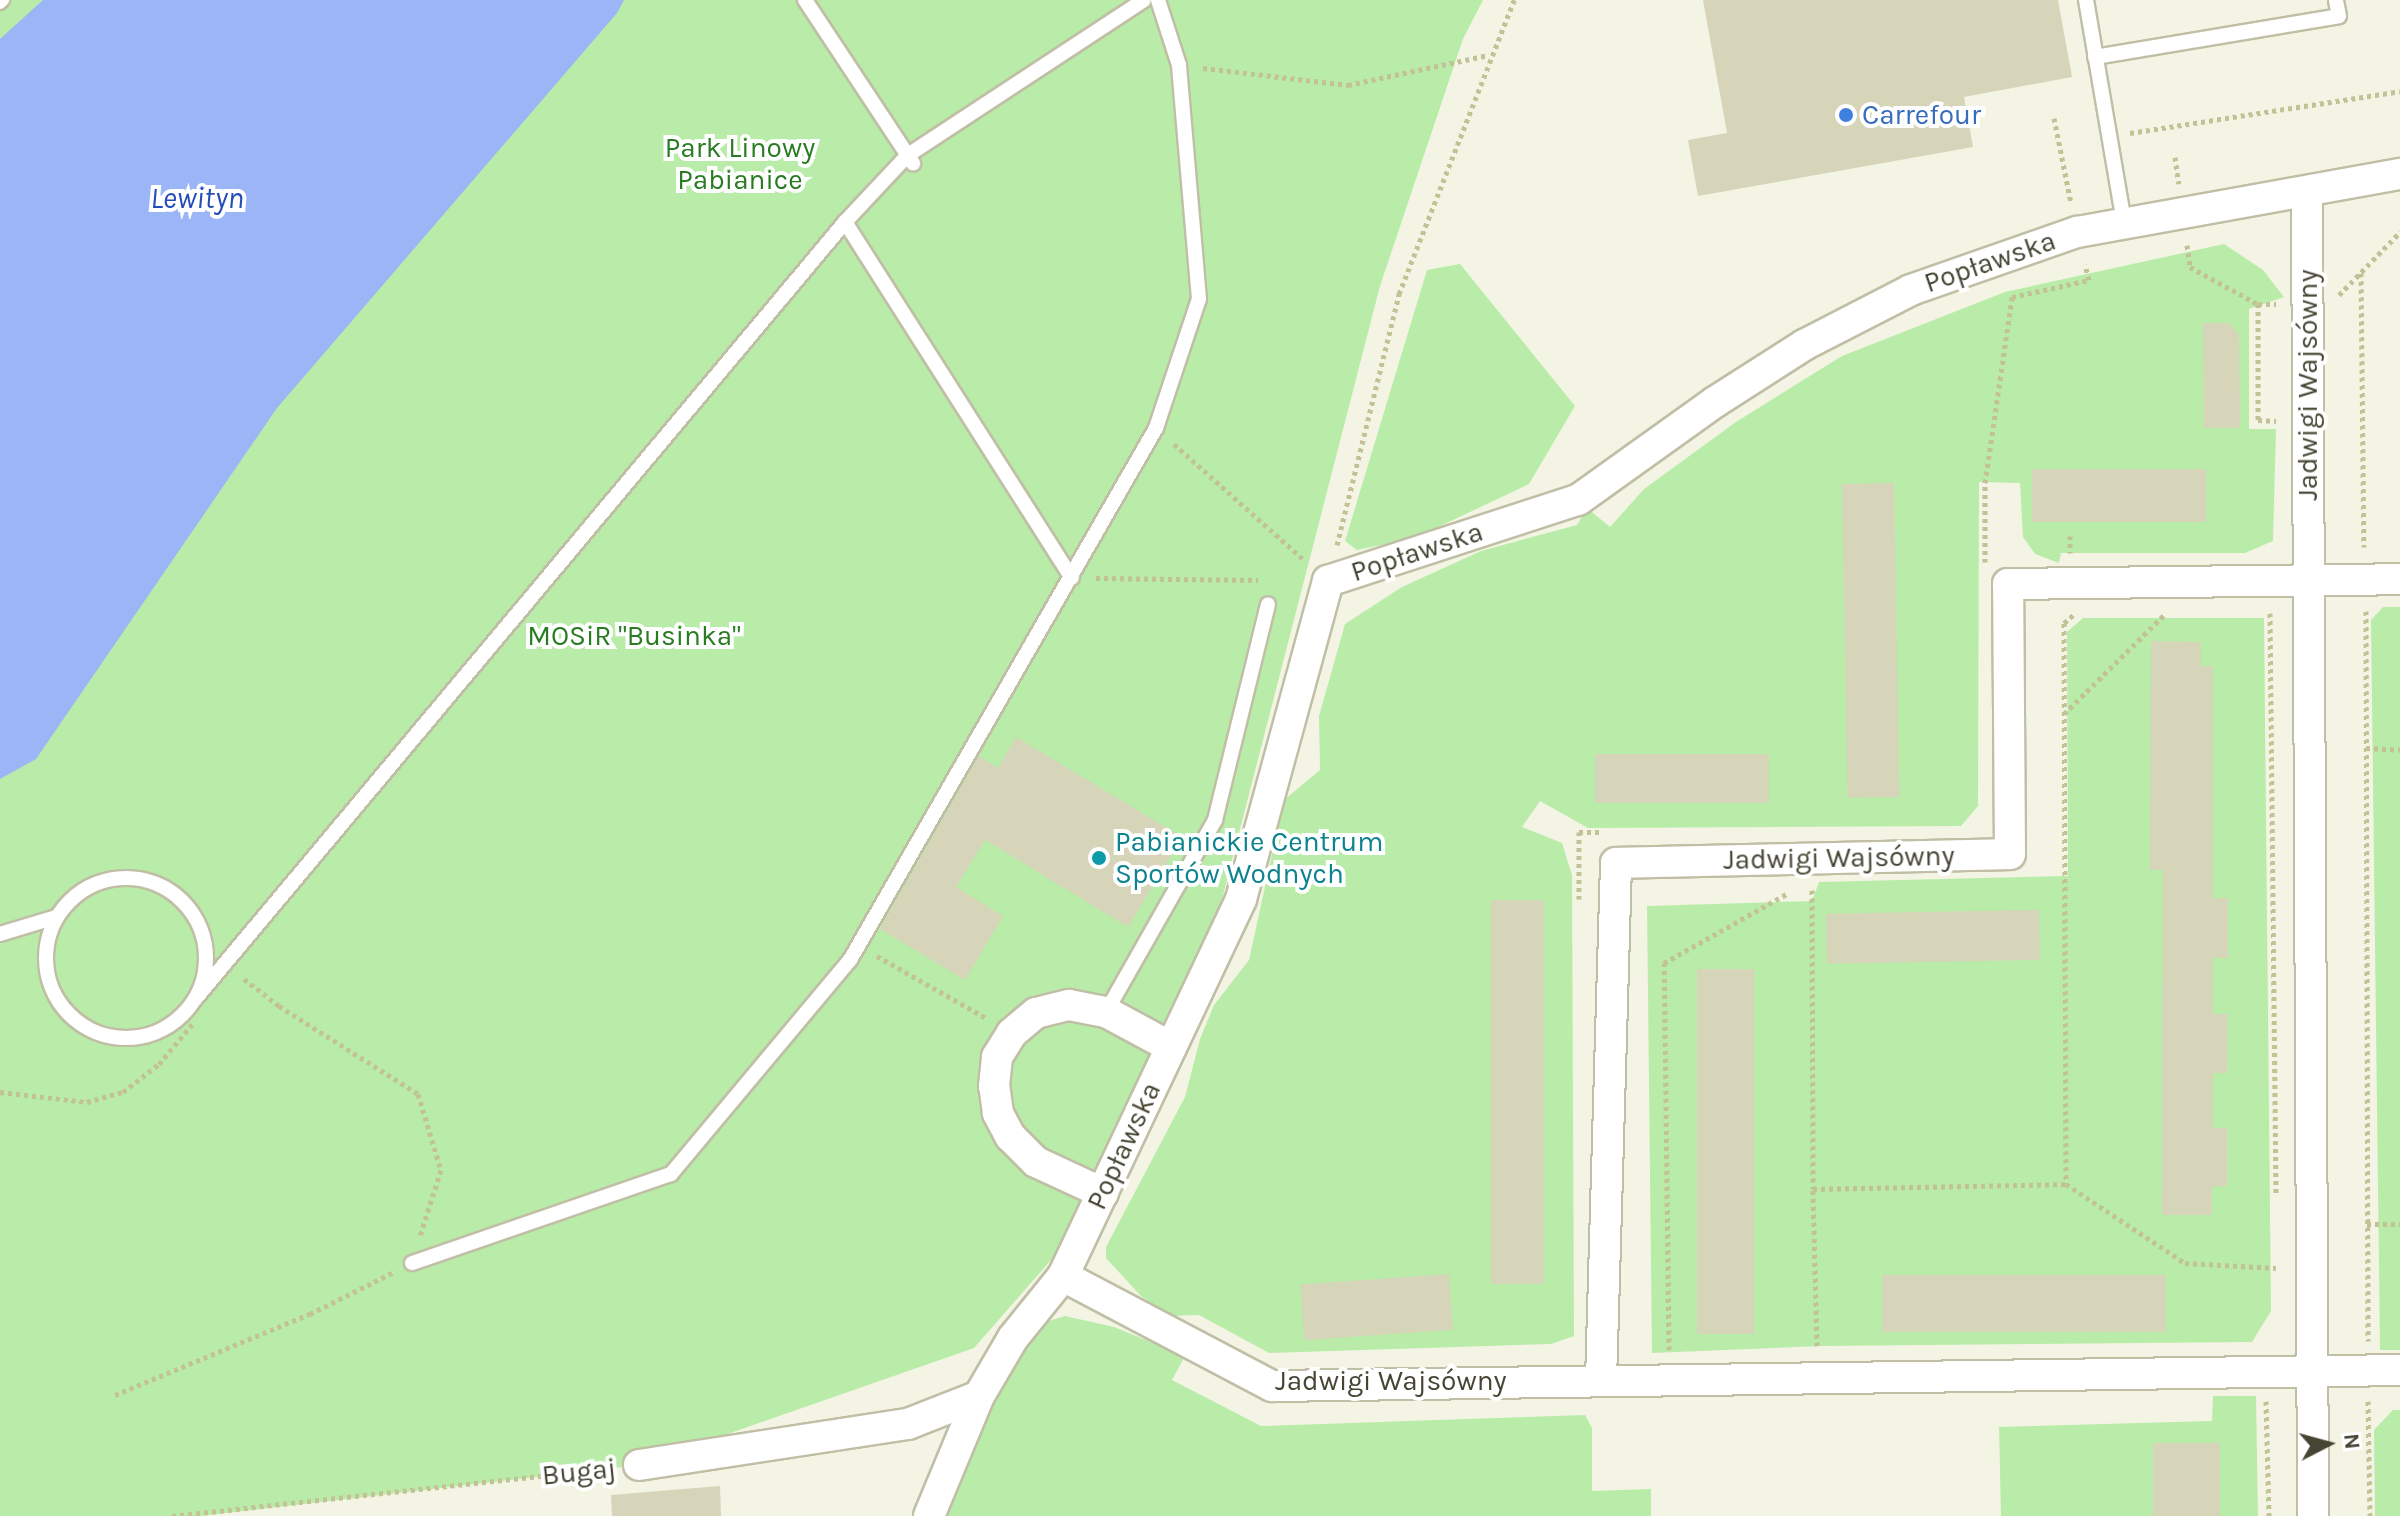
<!DOCTYPE html>
<meta charset="utf-8">
<style>
body{margin:0}
#map{position:relative;width:2400px;height:1516px;overflow:hidden;background:#f4f4e4;font-family:Karla,sans-serif}
div>[style]{position:absolute}
.green>*{inset:0;background:#b9eca9}
.water>*{inset:0;background:#9bb5f6}
.building>*{inset:0;background:#d6d4b9;transform-origin:0 0}
.path>*{height:5px;margin-top:-2.5px;transform-origin:0;background:repeating-linear-gradient(90deg,#c3c196 0 4px,transparent 0 8px)}
.roads{filter:drop-shadow(2px 0 #c0bfa6) drop-shadow(-2px 0 #c0bfa6) drop-shadow(0 2px #c0bfa6) drop-shadow(0 -2px #c0bfa6)}
.service>*{height:14px;margin:-7px;padding:0 7px;transform-origin:7px;border-radius:7px;background:#fff}
.service>.ring{margin:-7px;padding:0;box-sizing:content-box;background:none;border:14px solid #fff;border-radius:50%}
.minor>*{height:30px;margin:-15px;padding:0 15px;transform-origin:15px;border-radius:15px;background:#fff}
.dots>*{width:22px;height:22px;translate:-50% -50%;box-sizing:border-box;border:4px solid #fff;border-radius:50%}
span{translate:-50% -50%;white-space:nowrap;text-align:center;line-height:1.15;-webkit-text-stroke:8px #fff;paint-order:stroke}
.shop-label{font-size:28px;color:#366cbe}
.left{translate:0 -50%;text-align:left}
.park-label{font-size:28px;color:#297c22}
.street-label{font-size:28px;color:#464534}
.culture-label{font-size:28px;color:#0d838f}
.water-label{font-size:30px;color:#244dba;font-style:italic}
.north{position:absolute;left:2288px;top:1404px;width:80px;height:80px;-webkit-text-stroke:6px #fff;paint-order:stroke;rotate:84deg;font-size:22px;font-weight:700;line-height:32px;text-align:center;color:#464534}
.north::after{content:'';display:block;margin:auto;width:28px;height:36px;background:#464534;clip-path:polygon(50% 0,100% 100%,50% 72%,0 100%)}
</style>
<div id="map">
<div class="green">
<i style="clip-path:polygon(0 0,1483px 0,1463px 39px,1380px 286px,1222px 899px,1079px 1228px,974px 1348px,639px 1465px,200px 1516px,0 1516px)"></i>
<i style="clip-path:polygon(2224px 244px,2263px 270px,2284px 297px,2249px 309px,2249px 429px,2276px 429px,2273px 541px,2245px 553px,2061px 553px,2059px 563px,2035px 554px,2023px 537px,2020px 483px,1979px 482px,1978px 806px,1961px 826px,1588px 828px,1540px 801px,1522px 827px,1562px 843px,1572px 875px,1574px 1336px,1551px 1344px,1269px 1353px,1199px 1315px,1167px 1316px,1140px 1295px,1106px 1258px,1106px 1247px,1185px 1097px,1200px 1039px,1214px 1005px,1249px 960px,1284px 800px,1320px 770px,1319px 716px,1345px 624px,1402px 587px,1481px 551px,1577px 525px,1587px 508px,1610px 527px,1644px 489px,1736px 422px,1842px 356px,2005px 292px)"></i>
<i style="clip-path:polygon(1460px 264px,1575px 406px,1529px 484px,1415px 538px,1357px 550px,1345px 541px,1427px 270px)"></i>
<i style="clip-path:polygon(2383px 607px,2400px 607px,2400px 1350px,2380px 1350px,2371px 620px)"></i>
<i style="clip-path:polygon(2083px 618px,2264px 618px,2271px 1311px,2252px 1342px,1821px 1346px,1652px 1353px,1647px 906px,1812px 901px,1819px 882px,2068px 876px,2067px 632px)"></i>
<i style="clip-path:polygon(1065px 1316px,1114px 1327px,1185px 1356px,1172px 1380px,1261px 1426px,1585px 1415px,1592px 1428px,1592px 1491px,1651px 1489px,1651px 1516px,944px 1516px,984px 1412px,1042px 1323px)"></i>
<i style="clip-path:polygon(2213px 1396px,2256px 1396px,2258px 1516px,1842px 1516px,2001px 1516px,1999px 1427px,2212px 1421px)"></i>
<i style="clip-path:polygon(2393px 1410px,2400px 1410px,2400px 1516px,2375px 1516px,2374px 1430px)"></i>
</div>
<div class="water">
<i style="clip-path:polygon(43px 0,624px 0,617px 13px,277px 408px,36px 759px,0 779px,0 39px)"></i>
</div>
<div class="building">
<i style="clip-path:polygon(1703px 0,2058px 0,2072px 77px,1964px 97px,1973px 147px,1698px 196px,1688px 140px,1727px 133px)"></i>
<i style="clip-path:polygon(2203px 323px,2229px 323px,2239px 335px,2240px 428px,2204px 428px)"></i>
<i style="left:2206px;top:469px;width:53px;height:174px;rotate:90deg"></i>
<i style="left:1894px;top:483px;width:314px;height:52px;rotate:89deg"></i>
<i style="clip-path:polygon(2151px 641px,2201px 642px,2201px 666px,2213px 666px,2213px 898px,2228px 898px,2228px 958px,2213px 958px,2213px 1014px,2228px 1014px,2227px 1073px,2213px 1073px,2213px 1128px,2227px 1128px,2227px 1186px,2212px 1187px,2212px 1215px,2162px 1215px,2163px 870px,2150px 870px)"></i>
<i style="clip-path:polygon(1016px 737px,1182px 837px,1128px 927px,985px 840px,956px 887px,1003px 916px,965px 980px,880px 929px,979px 756px,998px 768px)"></i>
<i style="left:1595px;top:754px;width:174px;height:49px"></i>
<i style="left:1491px;top:900px;width:53px;height:384px"></i>
<i style="left:2039px;top:910px;width:50px;height:213px;rotate:89deg"></i>
<i style="left:1697px;top:969px;width:57px;height:365px"></i>
<i style="left:1449px;top:1274px;width:56px;height:149px;rotate:86deg"></i>
<i style="left:1882px;top:1275px;width:284px;height:57px"></i>
<i style="left:2153px;top:1443px;width:67px;height:73px"></i>
<i style="clip-path:polygon(720px 1486px,721px 1516px,612px 1516px,611px 1495px)"></i>
</div>
<div class="path">
<i style="left:1203px;top:68px;width:146px;rotate:6.7deg"></i>
<i style="left:1348px;top:85px;width:144px;rotate:-12deg"></i>
<i style="left:2054px;top:118px;width:87px;rotate:78.7deg"></i>
<i style="left:2130px;top:133px;width:273px;rotate:-8.8deg"></i>
<i style="left:2175px;top:157px;width:27px;rotate:82deg"></i>
<i style="left:2187px;top:245px;width:22px;rotate:82deg"></i>
<i style="left:2190px;top:267px;width:77px;rotate:28.6deg"></i>
<i style="left:2258px;top:304px;width:18px"></i>
<i style="left:2361px;top:273px;width:274px;rotate:89.4deg"></i>
<i style="left:2339px;top:295px;width:88px;rotate:-45.9deg"></i>
<i style="left:2258px;top:304px;width:116px;rotate:90deg"></i>
<i style="left:2258px;top:420px;width:18px;rotate:3deg"></i>
<i style="left:1174px;top:444px;width:174px;rotate:41.7deg"></i>
<i style="left:2070px;top:536px;width:17px;rotate:90deg"></i>
<i style="left:1337px;top:545px;width:259px;rotate:-76.1deg"></i>
<i style="left:1399px;top:294px;width:316px;rotate:-68.6deg"></i>
<i style="left:1985px;top:562px;width:79px;rotate:-90deg"></i>
<i style="left:1985px;top:483px;width:188px;rotate:-81.7deg"></i>
<i style="left:2012px;top:297px;width:79px;rotate:-12.4deg"></i>
<i style="left:2089px;top:280px;width:16px;rotate:-104deg"></i>
<i style="left:1096px;top:578px;width:162px;rotate:0.7deg"></i>
<i style="left:2366px;top:611px;width:730px;rotate:89.84deg"></i>
<i style="left:2270px;top:613px;width:581px;rotate:89.41deg"></i>
<i style="left:2073px;top:615px;width:12px;rotate:138deg"></i>
<i style="left:2064px;top:623px;width:561px;rotate:89.8deg"></i>
<i style="left:2066px;top:1184px;width:143px;rotate:33.6deg"></i>
<i style="left:2185px;top:1263px;width:91px;rotate:3.1deg"></i>
<i style="left:2064px;top:714px;width:142px;rotate:-44.7deg"></i>
<i style="left:2366px;top:748px;width:34px;rotate:3deg"></i>
<i style="left:1812px;top:890px;width:299px;rotate:89.8deg"></i>
<i style="left:1579px;top:899px;width:67px;rotate:-90deg"></i>
<i style="left:1579px;top:832px;width:23px"></i>
<i style="left:877px;top:956px;width:125px;rotate:29.6deg"></i>
<i style="left:244px;top:979px;width:44px;rotate:37.6deg"></i>
<i style="left:279px;top:1006px;width:165px;rotate:32.3deg"></i>
<i style="left:418px;top:1094px;width:79px;rotate:73.2deg"></i>
<i style="left:441px;top:1170px;width:69px;rotate:107.7deg"></i>
<i style="left:0;top:1092px;width:88px;rotate:6.6deg"></i>
<i style="left:87px;top:1102px;width:37px;rotate:-16deg"></i>
<i style="left:123px;top:1092px;width:46px;rotate:-37.9deg"></i>
<i style="left:159px;top:1064px;width:56px;rotate:-50.1deg"></i>
<i style="left:2367px;top:1224px;width:33px"></i>
<i style="left:1817px;top:1346px;width:157px;rotate:-91.5deg"></i>
<i style="left:1813px;top:1189px;width:253px;rotate:-1.1deg"></i>
<i style="left:1669px;top:1350px;width:387px;rotate:-90.7deg"></i>
<i style="left:1664px;top:963px;width:142px;rotate:-29.4deg"></i>
<i style="left:115px;top:1395px;width:211px;rotate:-22.6deg"></i>
<i style="left:310px;top:1314px;width:92px;rotate:-26.6deg"></i>
<i style="left:2266px;top:1401px;width:115px;rotate:88.5deg"></i>
<i style="left:2368px;top:1401px;width:115px;rotate:89deg"></i>
<i style="left:172px;top:1516px;width:442px;rotate:-6.2deg"></i>
</div>
<div class="roads">
<div class="service">
<i style="left:805px;top:0;width:196px;rotate:56.5deg"></i>
<i style="left:2086px;top:0;width:225px;rotate:80.3deg"></i>
<i style="left:0;top:2px;width:3px;rotate:-45deg"></i>
<i style="left:2095px;top:57px;width:247px;rotate:-9.5deg"></i>
<i style="left:2339px;top:16px;width:16px;rotate:-101deg"></i>
<i style="left:845px;top:222px;width:422px;rotate:57.5deg"></i>
<i class="ring" style="left:46px;top:878px;width:146px;height:146px"></i>
<i style="left:0;top:934px;width:59px;rotate:-16.9deg"></i>
<i style="left:196px;top:998px;width:1012px;rotate:-50.09deg"></i>
<i style="left:845px;top:222px;width:92px;rotate:-46.8deg"></i>
<i style="left:908px;top:155px;width:282px;rotate:-33.3deg"></i>
<i style="left:1106px;top:1012px;width:221px;rotate:-60.4deg"></i>
<i style="left:1215px;top:820px;width:222px;rotate:-76.2deg"></i>
<i style="left:412px;top:1263px;width:274px;rotate:-19deg"></i>
<i style="left:671px;top:1174px;width:279px;rotate:-50.1deg"></i>
<i style="left:850px;top:960px;width:614px;rotate:-60.09deg"></i>
<i style="left:1156px;top:428px;width:136px;rotate:-71.6deg"></i>
<i style="left:1199px;top:299px;width:235px;rotate:-94.9deg"></i>
<i style="left:1179px;top:65px;width:68px;rotate:-107.9deg"></i>
</div>
<div class="minor">
<i style="left:2307px;top:191px;width:1325px;rotate:89.74deg"></i>
<i style="left:1103px;top:1193px;width:74px;rotate:-155.2deg"></i>
<i style="left:1036px;top:1162px;width:37px;rotate:-135deg"></i>
<i style="left:1010px;top:1136px;width:26px;rotate:-118deg"></i>
<i style="left:998px;top:1113px;width:27px;rotate:-98deg"></i>
<i style="left:994px;top:1086px;width:29px;rotate:-84deg"></i>
<i style="left:997px;top:1057px;width:28px;rotate:-58deg"></i>
<i style="left:1012px;top:1033px;width:31px;rotate:-40deg"></i>
<i style="left:1036px;top:1013px;width:34px;rotate:-14deg"></i>
<i style="left:1069px;top:1005px;width:38px;rotate:11deg"></i>
<i style="left:1106px;top:1012px;width:74px;rotate:28.3deg"></i>
<i style="left:1063px;top:1276px;width:236px;rotate:27.8deg"></i>
<i style="left:1272px;top:1386px;width:1128px;rotate:-0.81deg"></i>
<i style="left:1601px;top:1381px;width:518px;rotate:-88.34deg"></i>
<i style="left:1616px;top:863px;width:394px;rotate:-1.3deg"></i>
<i style="left:2010px;top:854px;width:270px;rotate:-90.4deg"></i>
<i style="left:2008px;top:584px;width:392px;rotate:-0.7deg"></i>
<i style="left:639px;top:1465px;width:272px;rotate:-8.7deg"></i>
<i style="left:908px;top:1424px;width:76px;rotate:-21.5deg"></i>
<i style="left:929px;top:1516px;width:130px;rotate:-67.4deg"></i>
<i style="left:979px;top:1396px;width:67px;rotate:-59.6deg"></i>
<i style="left:1013px;top:1338px;width:80px;rotate:-51.1deg"></i>
<i style="left:1063px;top:1276px;width:417px;rotate:-64.7deg"></i>
<i style="left:1241px;top:899px;width:330px;rotate:-74.7deg"></i>
<i style="left:1328px;top:581px;width:263px;rotate:-18deg"></i>
<i style="left:1578px;top:500px;width:168px;rotate:-35.6deg"></i>
<i style="left:1715px;top:402px;width:106px;rotate:-32.6deg"></i>
<i style="left:1804px;top:345px;width:120px;rotate:-27.2deg"></i>
<i style="left:1911px;top:290px;width:176px;rotate:-19.3deg"></i>
<i style="left:2077px;top:232px;width:328px;rotate:-10.2deg"></i>
</div>
</div>
<div class="dots">
<i style="left:1846px;top:115px;background:#3f7fe0"></i>
<i style="left:1099px;top:858px;background:#0f9aa8"></i>
</div>
<div class="shop-label">
<span class="left" style="left:1862px;top:115px">Carrefour</span>
</div>
<div class="park-label">
<span style="left:740px;top:164px">Park Linowy<br>Pabianice</span>
<span style="left:634px;top:636px">MOSiR "Businka"</span>
</div>
<div class="street-label">
<span style="left:1990px;top:262px;rotate:-19deg">Popławska</span>
<span style="left:2308px;top:385px;rotate:-90deg">Jadwigi Wajsówny</span>
<span style="left:1417px;top:552px;rotate:-18deg">Popławska</span>
<span style="left:1839px;top:858px;rotate:-1deg">Jadwigi Wajsówny</span>
<span style="left:1124px;top:1146px;rotate:-65deg">Popławska</span>
<span style="left:1391px;top:1381px">Jadwigi Wajsówny</span>
<span style="left:579px;top:1472px;rotate:-6deg">Bugaj</span>
</div>
<div class="culture-label">
<span class="left" style="left:1115px;top:858px">Pabianickie Centrum<br>Sportów Wodnych</span>
</div>
<div class="water-label">
<span style="left:197px;top:198px">Lewityn</span>
</div>
<div class="north">N</div>
</div>
